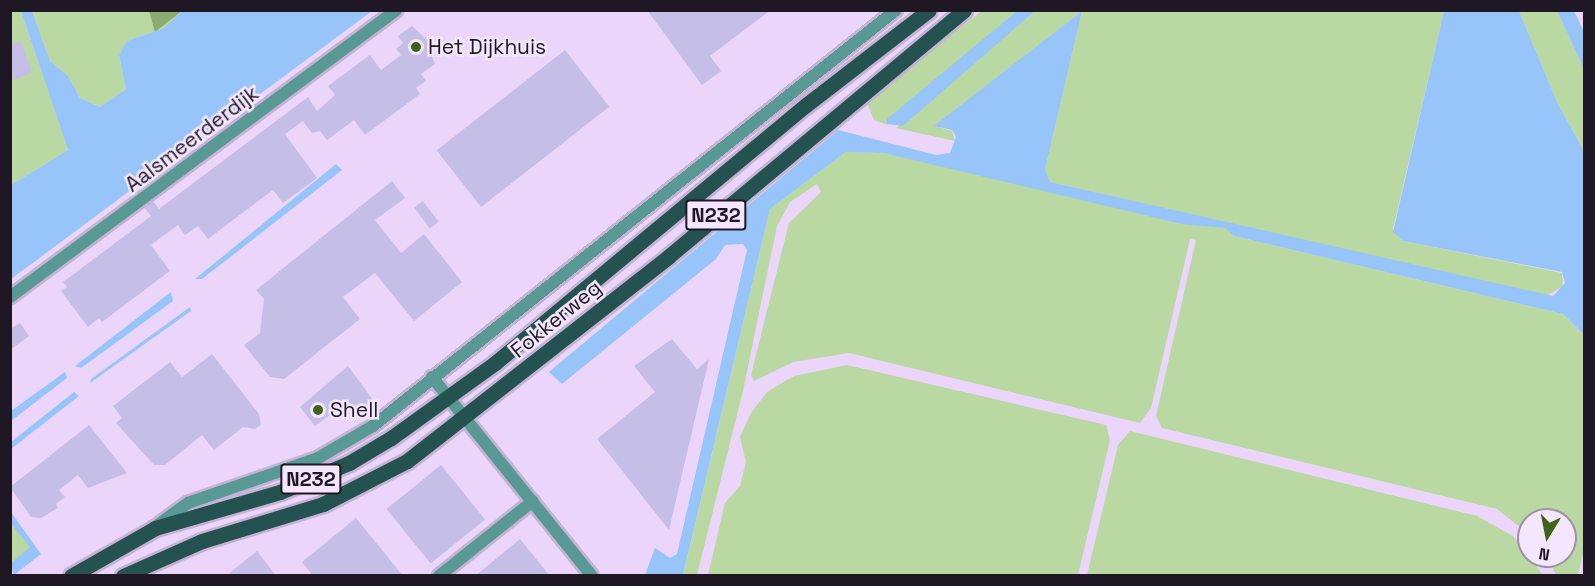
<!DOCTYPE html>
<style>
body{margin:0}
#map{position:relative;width:1595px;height:586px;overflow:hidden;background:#ebd5fa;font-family:"Space Grotesk",sans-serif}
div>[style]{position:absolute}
.green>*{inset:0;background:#bad8a2}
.forest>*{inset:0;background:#8cac72}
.water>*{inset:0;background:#97c5f9}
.building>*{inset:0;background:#c5bfe8;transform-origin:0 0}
.roads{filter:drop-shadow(2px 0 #c6b3d3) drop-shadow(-2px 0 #c6b3d3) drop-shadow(0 2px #c6b3d3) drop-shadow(0 -2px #c6b3d3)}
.street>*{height:12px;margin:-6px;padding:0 6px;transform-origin:6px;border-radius:6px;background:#589996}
.primary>*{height:15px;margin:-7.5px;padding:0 7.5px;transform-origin:7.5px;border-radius:7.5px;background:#245250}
.dots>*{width:16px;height:16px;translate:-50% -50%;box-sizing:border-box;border:3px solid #f3e6fd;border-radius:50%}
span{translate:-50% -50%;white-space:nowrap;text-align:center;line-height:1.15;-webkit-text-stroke:5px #f3e6fd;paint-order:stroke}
.shield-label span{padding:2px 4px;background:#f3e6fd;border:2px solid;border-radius:4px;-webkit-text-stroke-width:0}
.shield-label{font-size:20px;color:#1f1724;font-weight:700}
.poi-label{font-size:21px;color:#1f1724}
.left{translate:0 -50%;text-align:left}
.street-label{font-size:21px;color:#1f1724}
.frame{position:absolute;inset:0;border:12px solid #1f1724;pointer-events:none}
.north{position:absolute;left:1517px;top:508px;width:60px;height:60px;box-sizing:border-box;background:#f3e6fd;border:2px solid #9e93a6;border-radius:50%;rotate:190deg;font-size:16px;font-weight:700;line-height:24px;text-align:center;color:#1f1724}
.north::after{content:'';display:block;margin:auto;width:21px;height:27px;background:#40631a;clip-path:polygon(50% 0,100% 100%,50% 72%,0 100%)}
</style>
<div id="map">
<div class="green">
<i style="clip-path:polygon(11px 11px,21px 11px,68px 150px,11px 185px)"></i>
<i style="clip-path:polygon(32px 11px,182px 11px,164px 28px,127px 41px,119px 55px,126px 89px,100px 107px,80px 98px,68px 76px,50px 61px)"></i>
<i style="clip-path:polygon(982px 11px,1017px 11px,887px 124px,891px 126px,874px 120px,866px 100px)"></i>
<i style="clip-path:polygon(1035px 11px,1444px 11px,1393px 229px,1403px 241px,1562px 273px,1563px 286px,1546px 296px,1050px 182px,1045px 170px,1082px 11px,935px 126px,952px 131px,955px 141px,896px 128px)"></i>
<i style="clip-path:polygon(1519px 11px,1557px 11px,1584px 69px,1584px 151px,1558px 104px)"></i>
<i style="clip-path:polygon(846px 152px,884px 153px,1225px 228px,1234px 236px,1563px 314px,1584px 335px,1584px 549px,1578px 575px,1556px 575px,1546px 556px,1565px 556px,1565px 520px,1529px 520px,1529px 534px,1497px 509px,1162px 428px,1156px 416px,1196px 240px,1190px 239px,1151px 408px,1140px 423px,849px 353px,793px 362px,754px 381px,751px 375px,789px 223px,821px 192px,817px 184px,790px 202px,777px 226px,743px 391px,697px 575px,683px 576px,770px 209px)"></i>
<i style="clip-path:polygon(847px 365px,1106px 425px,1110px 440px,1078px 575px,708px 575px,725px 503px,740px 486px,746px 462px,740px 437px,751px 413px,767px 392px,794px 376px)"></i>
<i style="clip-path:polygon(1130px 431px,1477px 516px,1513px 536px,1543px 575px,1087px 575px,1118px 445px)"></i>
<i style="clip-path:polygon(10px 520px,38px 554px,10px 573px)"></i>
</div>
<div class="forest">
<i style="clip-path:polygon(149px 11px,182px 11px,155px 32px)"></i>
</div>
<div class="water">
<i style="clip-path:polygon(21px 11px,32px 11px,50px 61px,68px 76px,80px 98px,100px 107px,126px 89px,119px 55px,127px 41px,164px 28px,182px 11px,372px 11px,11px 279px,11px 185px,68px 150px)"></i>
<i style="clip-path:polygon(1017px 11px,1035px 11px,903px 126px,887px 124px,887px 119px)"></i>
<i style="clip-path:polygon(1082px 11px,1045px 170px,1050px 182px,1553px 296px,1565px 283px,1562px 272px,1403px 241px,1393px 232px,1444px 11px,1519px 11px,1558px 104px,1584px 151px,1584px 335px,1563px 314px,1234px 236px,1225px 228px,1182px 224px,884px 153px,846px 152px,770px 209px,683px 575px,645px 575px,655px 548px,670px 558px,677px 554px,747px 250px,743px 244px,725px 245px,716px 259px,562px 384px,549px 372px,838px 130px,936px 155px,950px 153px,956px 137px,952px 130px,934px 126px)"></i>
<i style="clip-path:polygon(1557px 11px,1574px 11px,1584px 32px,1584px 69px)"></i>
<i style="clip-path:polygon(336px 164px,342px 170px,202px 279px,195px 279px)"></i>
<i style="clip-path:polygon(171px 292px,173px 301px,81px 368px,75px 366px)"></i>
<i style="clip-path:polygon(190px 307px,191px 311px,90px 383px,91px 379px)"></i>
<i style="clip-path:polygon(65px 372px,67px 378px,11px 421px,11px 411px)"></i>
<i style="clip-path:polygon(74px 392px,79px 396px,11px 449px,11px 442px)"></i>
<i style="clip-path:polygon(11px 512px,41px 554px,14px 575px,11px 563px,30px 547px,11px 524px)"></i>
</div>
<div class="building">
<i style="clip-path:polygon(647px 10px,771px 10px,710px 56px,721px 71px,702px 85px)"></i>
<i style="clip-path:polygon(412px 26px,432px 44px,428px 47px,435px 64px,421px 74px,426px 81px,416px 88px,420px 94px,365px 135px,354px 120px,327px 140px,320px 131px,312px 133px,303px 121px,285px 134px,317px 178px,283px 203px,273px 190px,208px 239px,198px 226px,185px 235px,178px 225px,151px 245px,170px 271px,102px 322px,99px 318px,88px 327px,61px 291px,67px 287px,63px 282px,151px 216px,144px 207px,153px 201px,159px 209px,308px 97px,317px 111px,335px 95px,328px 86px,370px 55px,381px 70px,401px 55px,396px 49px,403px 43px,398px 36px)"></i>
<i style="clip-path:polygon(21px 41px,32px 73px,13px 80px,10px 45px)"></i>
<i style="left:565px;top:50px;width:72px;height:163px;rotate:52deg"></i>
<i style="clip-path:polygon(392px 181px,405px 198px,375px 220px,401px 253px,424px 234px,462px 282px,414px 321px,375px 273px,343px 297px,360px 319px,284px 379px,270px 377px,244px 345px,260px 333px,264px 299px,256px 290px)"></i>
<i style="left:423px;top:201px;width:26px;height:11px;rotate:53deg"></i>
<i style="clip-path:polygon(20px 323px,29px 336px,10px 350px,10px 329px)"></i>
<i style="clip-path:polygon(672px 339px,697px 369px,709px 359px,669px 530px,597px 439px,655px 392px,634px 366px)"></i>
<i style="clip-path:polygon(212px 354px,259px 414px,261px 425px,255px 429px,243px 427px,214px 450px,202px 435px,165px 465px,154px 465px,116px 423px,122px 418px,113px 406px,170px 362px,182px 377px)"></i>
<i style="clip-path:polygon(348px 366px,376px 404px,360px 416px,348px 402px,315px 426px,300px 407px)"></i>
<i style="clip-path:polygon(89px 425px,127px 473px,88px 488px,78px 475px,59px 490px,65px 497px,56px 504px,58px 508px,41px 518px,31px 517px,10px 487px)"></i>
<i style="left:441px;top:465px;width:70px;height:70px;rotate:51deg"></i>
<i style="clip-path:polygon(356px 518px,403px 576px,313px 576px,302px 562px)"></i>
<i style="clip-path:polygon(520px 539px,550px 576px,475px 576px)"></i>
<i style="clip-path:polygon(257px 551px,276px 576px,226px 576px)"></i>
</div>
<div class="roads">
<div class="street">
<i style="left:10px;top:297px;width:481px;rotate:-36.6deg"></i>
<i style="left:432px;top:377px;width:255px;rotate:51.2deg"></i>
<i style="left:159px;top:524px;width:36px;rotate:-36deg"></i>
<i style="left:188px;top:503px;width:138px;rotate:-19.1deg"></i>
<i style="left:318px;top:458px;width:64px;rotate:-30.2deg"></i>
<i style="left:373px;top:426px;width:668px;rotate:-38.5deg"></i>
<i style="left:439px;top:576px;width:120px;rotate:-38.6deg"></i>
</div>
<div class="primary">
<i style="left:71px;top:576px;width:97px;rotate:-29.7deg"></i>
<i style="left:155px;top:528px;width:130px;rotate:-16.1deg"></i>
<i style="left:280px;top:492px;width:75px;rotate:-22.8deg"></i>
<i style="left:349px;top:463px;width:49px;rotate:-30.8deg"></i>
<i style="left:391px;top:438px;width:128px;rotate:-35.8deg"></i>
<i style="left:495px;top:363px;width:404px;rotate:-39.7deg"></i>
<i style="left:806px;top:105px;width:155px;rotate:-37.7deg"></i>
<i style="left:123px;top:576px;width:86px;rotate:-23.9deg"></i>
<i style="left:202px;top:541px;width:127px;rotate:-17deg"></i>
<i style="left:323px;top:504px;width:94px;rotate:-27.1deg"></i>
<i style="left:407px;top:461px;width:333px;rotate:-38deg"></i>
<i style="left:669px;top:256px;width:384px;rotate:-39.8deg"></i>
</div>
</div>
<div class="dots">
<i style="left:416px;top:47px;background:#40631a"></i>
<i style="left:318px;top:410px;background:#40631a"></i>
</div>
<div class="shield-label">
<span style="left:716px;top:215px">N232</span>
<span style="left:311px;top:479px">N232</span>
</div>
<div class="poi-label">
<span class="left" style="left:428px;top:47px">Het Dijkhuis</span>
<span class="left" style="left:330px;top:410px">Shell</span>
</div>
<div class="street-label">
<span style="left:192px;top:139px;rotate:-37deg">Aalsmeerderdijk</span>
<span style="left:556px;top:319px;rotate:-39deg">Fokkerweg</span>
</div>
<div class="frame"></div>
<div class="north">N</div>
</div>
